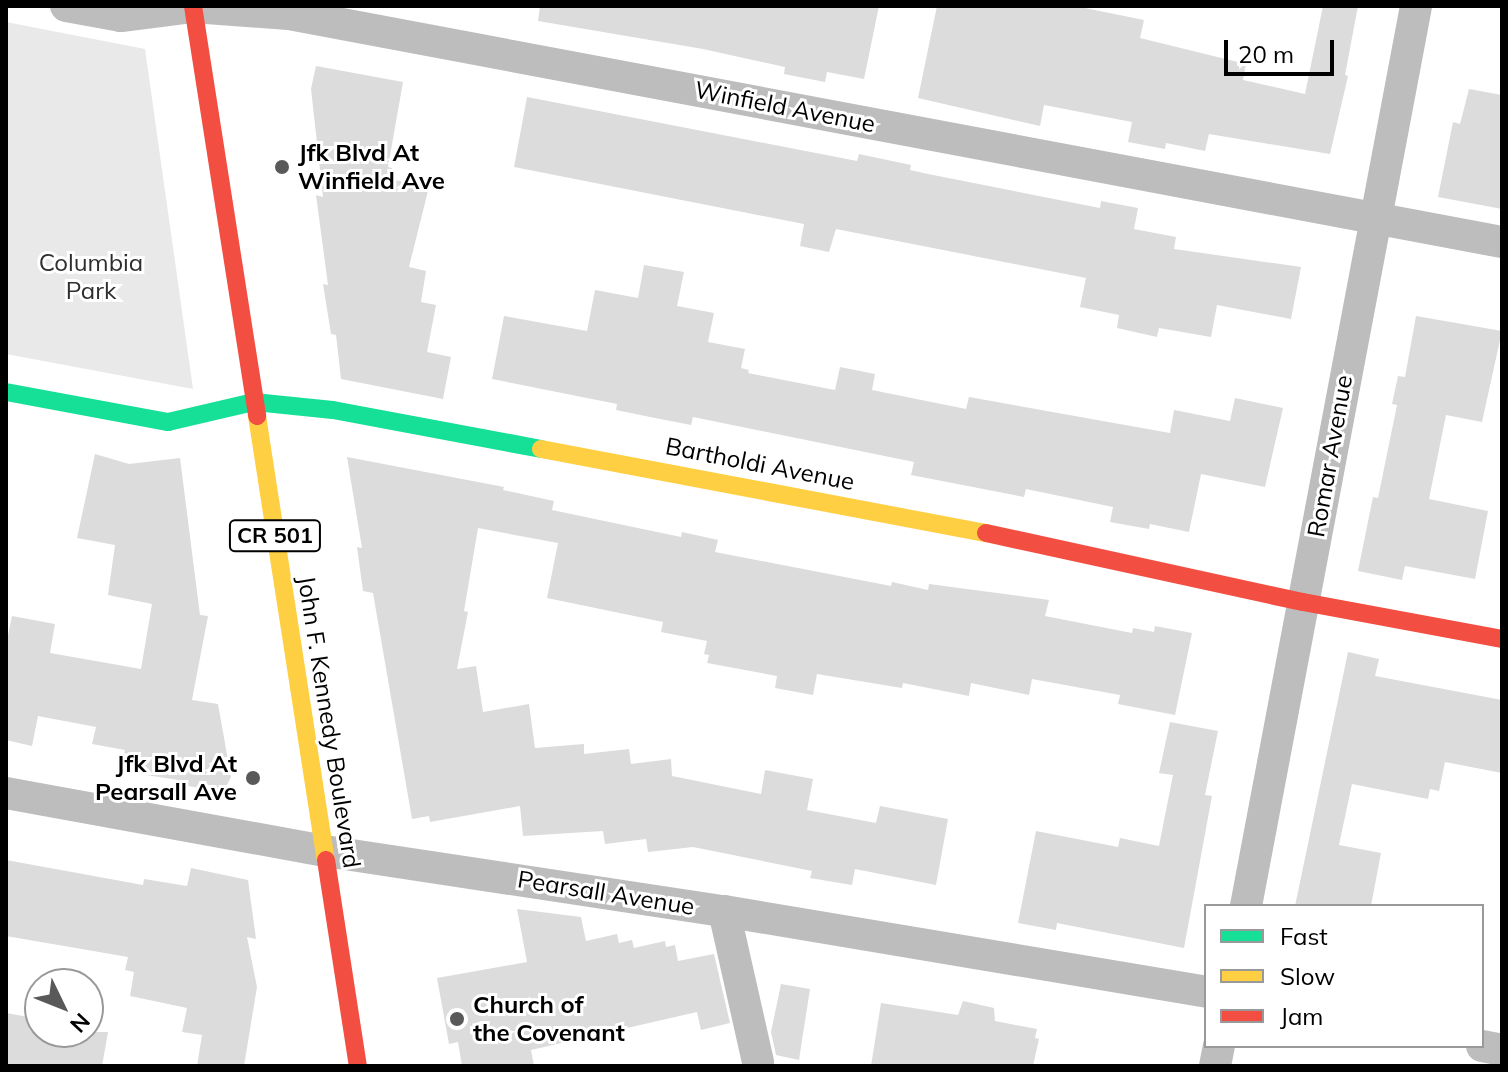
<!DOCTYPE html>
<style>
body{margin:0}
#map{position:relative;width:1508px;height:1072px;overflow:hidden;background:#fff;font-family:Mulish,sans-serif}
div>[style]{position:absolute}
.green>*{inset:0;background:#e9e9e9}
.building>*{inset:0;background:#dcdcdc}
.street>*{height:32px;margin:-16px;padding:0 16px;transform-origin:16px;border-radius:16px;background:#bdbdbd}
.fast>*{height:18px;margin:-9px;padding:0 9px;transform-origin:9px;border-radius:9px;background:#16e098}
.slow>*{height:18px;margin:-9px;padding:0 9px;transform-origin:9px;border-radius:9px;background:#ffcf43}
.jam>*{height:18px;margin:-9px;padding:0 9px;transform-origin:9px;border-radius:9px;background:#f24e42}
.dots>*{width:22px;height:22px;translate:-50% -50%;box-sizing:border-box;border:4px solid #fff;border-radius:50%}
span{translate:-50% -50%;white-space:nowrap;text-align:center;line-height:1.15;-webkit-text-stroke:6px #fff;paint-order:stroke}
.shield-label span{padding:2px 6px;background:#fff;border:2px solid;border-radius:6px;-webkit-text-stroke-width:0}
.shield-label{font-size:22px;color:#000;font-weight:700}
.street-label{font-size:24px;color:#000}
.poi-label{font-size:24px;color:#000;font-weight:700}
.left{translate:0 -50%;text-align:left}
.right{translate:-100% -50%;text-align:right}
.park-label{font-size:24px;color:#2e2e2e}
.frame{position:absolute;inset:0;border:8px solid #000;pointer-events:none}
.legend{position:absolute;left:1204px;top:904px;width:280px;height:144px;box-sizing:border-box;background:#fff;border:2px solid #999;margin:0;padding:10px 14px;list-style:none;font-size:24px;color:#000}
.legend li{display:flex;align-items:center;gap:16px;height:40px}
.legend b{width:40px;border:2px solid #999}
.north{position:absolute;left:24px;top:968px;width:80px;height:80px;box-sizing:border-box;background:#fff;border:2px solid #999;border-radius:50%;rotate:133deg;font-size:22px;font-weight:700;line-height:32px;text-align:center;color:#000}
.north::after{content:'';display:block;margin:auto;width:28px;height:36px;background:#595959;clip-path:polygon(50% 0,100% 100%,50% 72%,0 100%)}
.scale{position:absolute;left:1224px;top:40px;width:110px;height:36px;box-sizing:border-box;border:4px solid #000;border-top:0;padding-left:10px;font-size:24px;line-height:28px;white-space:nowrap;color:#000;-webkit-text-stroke:6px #fff;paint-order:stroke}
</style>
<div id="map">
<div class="green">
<i style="clip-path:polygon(6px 22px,145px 49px,193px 389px,6px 354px)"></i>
</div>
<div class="building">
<i style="clip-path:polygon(540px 6px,879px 6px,864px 79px,827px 72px,825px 82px,784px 74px,785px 67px,703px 49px,538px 21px)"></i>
<i style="clip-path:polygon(937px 6px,1075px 6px,1144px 20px,1140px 38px,1246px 64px,1243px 80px,1305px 94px,1323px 6px,1358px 6px,1345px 75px,1348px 76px,1330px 154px,1209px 134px,1205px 151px,1166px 143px,1165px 149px,1128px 142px,1132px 122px,1044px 105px,1040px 126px,918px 98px)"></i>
<i style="clip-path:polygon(316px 66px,403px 82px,388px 167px,392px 168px,390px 179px,429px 187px,409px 267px,426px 271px,421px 302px,436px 305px,427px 352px,451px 357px,443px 399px,341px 379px,336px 335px,331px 334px,323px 284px,328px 285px,316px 195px,323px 197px,311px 89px)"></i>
<i style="clip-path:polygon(1469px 89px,1502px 95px,1502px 209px,1438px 197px,1453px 122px,1460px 124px)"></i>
<i style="clip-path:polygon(527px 97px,857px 161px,859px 154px,911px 165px,910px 170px,928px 174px,1100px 208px,1101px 201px,1138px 208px,1134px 229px,1176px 237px,1174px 249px,1301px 267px,1291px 319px,1217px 305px,1211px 337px,1159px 328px,1157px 337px,1117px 328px,1119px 315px,1080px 307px,1086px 278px,836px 229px,829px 252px,800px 246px,804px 224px,514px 167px)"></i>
<i style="clip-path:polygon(644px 265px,684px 272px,677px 306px,714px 313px,708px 342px,745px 349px,741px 368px,749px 370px,748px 373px,835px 390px,840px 367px,875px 374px,872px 390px,966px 409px,969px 397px,1170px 433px,1174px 410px,1230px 421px,1235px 398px,1283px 408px,1265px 487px,1201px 474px,1189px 532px,1150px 524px,1149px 529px,1110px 522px,1113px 507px,1026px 489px,1024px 497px,911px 475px,914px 462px,693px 417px,691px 425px,655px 418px,616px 410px,617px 404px,492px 379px,504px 316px,587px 331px,595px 290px,638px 298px)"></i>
<i style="clip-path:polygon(1416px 316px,1502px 331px,1482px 422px,1446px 415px,1429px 499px,1488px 511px,1475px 579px,1405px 566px,1402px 580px,1358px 571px,1373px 497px,1378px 498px,1397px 405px,1392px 404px,1398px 376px,1405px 377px)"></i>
<i style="clip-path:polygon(95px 454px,129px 464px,180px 458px,200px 615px,208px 616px,192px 700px,218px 704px,231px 777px,223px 793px,184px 785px,185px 781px,120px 771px,125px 750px,92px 744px,96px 727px,38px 716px,32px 746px,6px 740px,6px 645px,12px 616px,55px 624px,50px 653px,141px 669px,152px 604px,108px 595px,115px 545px,77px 538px)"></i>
<i style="clip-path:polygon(347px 457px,504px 487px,503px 490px,554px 501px,552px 510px,681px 537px,682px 532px,718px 540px,715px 552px,891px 586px,892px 582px,928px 590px,929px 584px,1049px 600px,1045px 616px,1132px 633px,1133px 628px,1154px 632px,1155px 626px,1192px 633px,1175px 715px,1118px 704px,1120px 695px,1032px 679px,1029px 695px,971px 683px,969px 696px,903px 683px,902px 688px,817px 674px,813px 695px,775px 688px,777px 676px,707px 663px,709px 655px,704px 654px,707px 641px,661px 632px,663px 622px,547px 598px,558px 543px,478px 528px,464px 611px,468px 612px,457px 669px,476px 666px,483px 712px,529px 704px,535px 748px,584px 744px,584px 754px,629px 749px,631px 764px,671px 759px,672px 776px,761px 794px,765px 770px,813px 779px,807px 810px,876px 823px,880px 806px,948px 819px,936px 885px,855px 869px,852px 885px,810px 878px,812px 871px,693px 847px,648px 852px,646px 839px,605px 844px,603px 831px,523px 836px,520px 806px,430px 822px,429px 816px,412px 819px,373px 593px,363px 591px,357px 547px,362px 548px)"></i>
<i style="clip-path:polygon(1348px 652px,1379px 659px,1375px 676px,1502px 700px,1502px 773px,1445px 762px,1439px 791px,1430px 789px,1428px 799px,1352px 784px,1339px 845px,1381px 853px,1371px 906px,1295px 906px)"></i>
<i style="clip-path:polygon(1170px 722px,1218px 731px,1205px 795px,1212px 796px,1184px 948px,1057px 923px,1056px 930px,1018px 923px,1036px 831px,1118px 847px,1120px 838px,1159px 846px,1173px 775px,1159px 773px)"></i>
<i style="clip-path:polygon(6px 860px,143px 885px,144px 879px,187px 886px,191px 868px,248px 880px,256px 939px,247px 937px,257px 987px,244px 1066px,197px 1066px,202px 1035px,182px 1032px,187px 1008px,130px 996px,134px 972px,125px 970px,128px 957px,6px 936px)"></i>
<i style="clip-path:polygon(517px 909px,581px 917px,586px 941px,617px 934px,619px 943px,632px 940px,634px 948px,665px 941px,666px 947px,675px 945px,678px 961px,714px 954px,730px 1023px,701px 1030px,697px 1012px,531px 1050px,534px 1066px,462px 1066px,458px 1042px,449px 1044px,437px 978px,527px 962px)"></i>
<i style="clip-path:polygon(781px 984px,810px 989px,799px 1060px,776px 1055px,771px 1032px)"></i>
<i style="clip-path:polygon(963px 1001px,994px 1008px,995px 1021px,1037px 1029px,1035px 1038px,1039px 1039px,1033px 1066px,871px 1066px,881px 1003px,958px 1015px)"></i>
<i style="clip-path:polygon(6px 1013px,40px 1019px,40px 1032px,108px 1032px,102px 1066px,6px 1066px)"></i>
</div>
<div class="street">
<i style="left:66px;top:6px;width:56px;rotate:10.3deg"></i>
<i style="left:121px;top:16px;width:73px;rotate:-7.1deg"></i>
<i style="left:193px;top:7px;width:96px;rotate:4.2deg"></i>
<i style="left:289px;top:14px;width:1234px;rotate:10.65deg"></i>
<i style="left:6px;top:793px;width:324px;rotate:10.3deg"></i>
<i style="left:325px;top:851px;width:403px;rotate:8.6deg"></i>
<i style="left:724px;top:911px;width:489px;rotate:9.5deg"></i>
<i style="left:1246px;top:906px;width:916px;rotate:-79.3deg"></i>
<i style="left:724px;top:911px;width:155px;rotate:77.3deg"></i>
<i style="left:1482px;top:1046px;width:20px;rotate:11deg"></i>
<i style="left:1215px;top:1066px;width:20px;rotate:-79deg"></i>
</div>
<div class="fast">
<i style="left:6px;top:392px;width:165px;rotate:10.5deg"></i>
<i style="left:168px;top:422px;width:88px;rotate:-13.1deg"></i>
<i style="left:254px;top:402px;width:79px;rotate:5.8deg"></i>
<i style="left:333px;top:410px;width:212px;rotate:10.6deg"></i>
</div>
<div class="slow">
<i style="left:257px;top:416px;width:449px;rotate:81.2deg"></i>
<i style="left:541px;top:449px;width:453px;rotate:10.7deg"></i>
</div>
<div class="jam">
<i style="left:193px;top:6px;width:415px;rotate:81.1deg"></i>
<i style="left:986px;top:533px;width:324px;rotate:12.3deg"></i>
<i style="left:1303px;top:602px;width:202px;rotate:10.5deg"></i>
<i style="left:326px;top:860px;width:208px;rotate:81.2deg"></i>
</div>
<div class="dots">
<i style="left:282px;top:167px;background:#595959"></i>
<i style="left:253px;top:778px;background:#595959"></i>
<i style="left:457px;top:1019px;background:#595959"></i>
</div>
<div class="shield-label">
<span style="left:275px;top:536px">CR 501</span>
</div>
<div class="street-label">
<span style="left:785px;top:107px;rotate:11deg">Winfield Avenue</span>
<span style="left:1330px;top:456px;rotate:-80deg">Romar Avenue</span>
<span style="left:760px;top:464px;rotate:11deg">Bartholdi Avenue</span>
<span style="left:329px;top:722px;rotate:81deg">John F. Kennedy Boulevard</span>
<span style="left:606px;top:893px;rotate:9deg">Pearsall Avenue</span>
</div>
<div class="poi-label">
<span class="left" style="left:298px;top:167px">Jfk Blvd At<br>Winfield Ave</span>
<span class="right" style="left:237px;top:778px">Jfk Blvd At<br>Pearsall Ave</span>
<span class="left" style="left:473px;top:1019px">Church of<br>the Covenant</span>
</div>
<div class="park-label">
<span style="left:91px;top:277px">Columbia<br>Park</span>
</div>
<div class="frame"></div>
<ul class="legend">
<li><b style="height:10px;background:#16e098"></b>Fast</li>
<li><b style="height:10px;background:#ffcf43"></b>Slow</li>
<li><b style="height:10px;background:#f24e42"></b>Jam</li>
</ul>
<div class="north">N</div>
<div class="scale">20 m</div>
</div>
